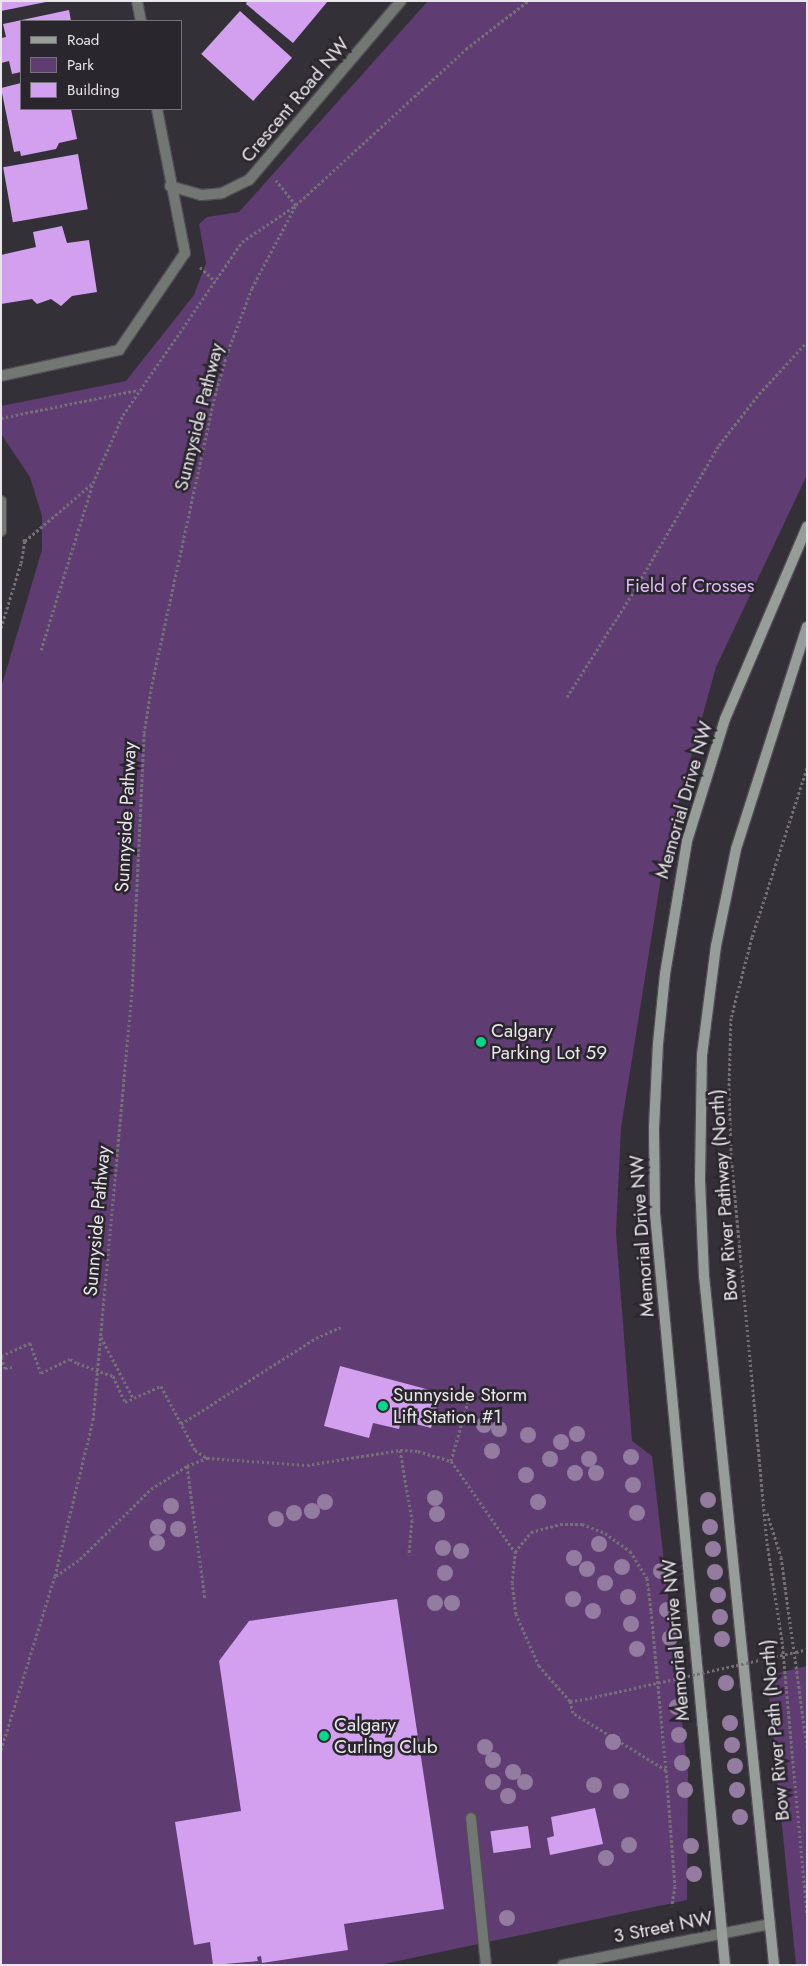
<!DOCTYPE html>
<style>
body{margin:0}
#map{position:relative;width:808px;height:1966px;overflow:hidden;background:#343037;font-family:Jost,sans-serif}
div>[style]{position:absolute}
.green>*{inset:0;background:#5f3c72}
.building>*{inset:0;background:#d2a0ef;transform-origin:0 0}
.path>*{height:3px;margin-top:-1.5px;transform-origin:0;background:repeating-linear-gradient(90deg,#747076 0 2.5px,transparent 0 5px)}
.roads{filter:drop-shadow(1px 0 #514d54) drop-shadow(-1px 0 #514d54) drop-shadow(0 1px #514d54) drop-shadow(0 -1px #514d54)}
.lane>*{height:10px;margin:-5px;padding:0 5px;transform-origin:5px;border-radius:5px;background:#737774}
.street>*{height:10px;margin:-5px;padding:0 5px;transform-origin:5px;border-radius:5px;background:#737774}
.secondary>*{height:10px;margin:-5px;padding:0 5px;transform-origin:5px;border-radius:5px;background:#979e9a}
.path-bridge>*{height:3px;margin-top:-1.5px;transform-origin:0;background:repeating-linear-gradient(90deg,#747076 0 2.5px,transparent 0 5px)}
.trees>*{width:16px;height:16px;margin:-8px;border-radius:50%;background:#937ca0}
.dots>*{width:14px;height:14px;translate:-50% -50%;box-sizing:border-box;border:2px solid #2a262d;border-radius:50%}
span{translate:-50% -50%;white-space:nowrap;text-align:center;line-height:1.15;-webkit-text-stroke:5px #2a262d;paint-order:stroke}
.street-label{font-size:19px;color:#e9e6ea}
.park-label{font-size:19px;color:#e0baf6}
.poi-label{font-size:19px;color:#e9e6ea}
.left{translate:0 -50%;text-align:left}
.frame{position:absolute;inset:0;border:2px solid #e9e6ea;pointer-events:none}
.legend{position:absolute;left:20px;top:20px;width:162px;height:90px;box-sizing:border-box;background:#2a262d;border:1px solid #767379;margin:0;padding:6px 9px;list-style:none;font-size:15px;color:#e9e6ea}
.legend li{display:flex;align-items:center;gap:10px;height:25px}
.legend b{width:25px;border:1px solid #767379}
</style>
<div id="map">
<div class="green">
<i style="clip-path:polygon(428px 1px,807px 1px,807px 475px,716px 667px,665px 852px,621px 1128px,616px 1232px,632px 1441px,652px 1456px,688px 1774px,687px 1900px,379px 1965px,1px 1965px,1px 688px,42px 550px,42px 516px,30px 477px,1px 434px,1px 406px,126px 381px,194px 295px,206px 263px,199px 224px,207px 217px,239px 212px)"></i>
<i style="clip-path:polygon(807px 1666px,807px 1965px,796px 1965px,767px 1676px)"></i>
</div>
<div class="building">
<i style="clip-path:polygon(1px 1px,46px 1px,46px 2px,1px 11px)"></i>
<i style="clip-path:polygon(247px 1px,328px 1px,293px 43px,246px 4px)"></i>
<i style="clip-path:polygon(69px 10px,71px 21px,21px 21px,21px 72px,12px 74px,9px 61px,1px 63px,1px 38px,6px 37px,3px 24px)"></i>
<i style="left:240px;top:11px;width:70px;height:58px;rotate:42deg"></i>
<i style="clip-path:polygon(21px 83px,21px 109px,71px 109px,77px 139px,59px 143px,56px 149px,21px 156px,20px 151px,14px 152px,1px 88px)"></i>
<i style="left:78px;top:154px;width:56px;height:76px;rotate:80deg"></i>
<i style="clip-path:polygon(62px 226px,67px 243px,89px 240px,97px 292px,72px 296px,61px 306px,51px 299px,37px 304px,32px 299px,1px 304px,1px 255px,36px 247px,33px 232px)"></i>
<i style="clip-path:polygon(340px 1366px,441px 1393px,431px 1428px,401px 1420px,399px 1429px,373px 1423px,369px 1438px,324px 1426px)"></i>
<i style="clip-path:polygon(397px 1599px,444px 1909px,344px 1924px,348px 1950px,262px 1963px,261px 1956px,257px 1957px,258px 1961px,213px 1965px,210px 1942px,194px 1945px,175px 1822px,241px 1811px,219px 1661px,249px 1621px)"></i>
<i style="clip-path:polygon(595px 1808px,603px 1844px,550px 1855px,547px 1838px,554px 1836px,551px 1817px)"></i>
<i style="left:528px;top:1826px;width:22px;height:38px;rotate:82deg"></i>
</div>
<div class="path">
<i style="left:200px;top:267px;width:21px;rotate:43deg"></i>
<i style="left:1px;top:418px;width:140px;rotate:-11.6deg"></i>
<i style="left:25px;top:541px;width:89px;rotate:-40.5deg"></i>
<i style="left:1px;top:628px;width:68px;rotate:-72.9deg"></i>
<i style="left:21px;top:563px;width:22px;rotate:-80deg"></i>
<i style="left:25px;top:541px;width:5px;rotate:-127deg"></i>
<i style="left:41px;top:650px;width:175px;rotate:-72.7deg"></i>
<i style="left:93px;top:483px;width:74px;rotate:-66.2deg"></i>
<i style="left:123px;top:415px;width:210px;rotate:-55.5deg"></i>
<i style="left:242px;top:242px;width:65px;rotate:-34.4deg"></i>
<i style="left:296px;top:205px;width:32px;rotate:-129deg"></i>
<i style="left:567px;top:697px;width:125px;rotate:-57.7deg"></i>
<i style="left:634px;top:591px;width:169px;rotate:-59.8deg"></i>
<i style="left:719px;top:445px;width:65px;rotate:-51.9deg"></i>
<i style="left:759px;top:394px;width:71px;rotate:-47.3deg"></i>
<i style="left:807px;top:768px;width:178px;rotate:108deg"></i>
<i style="left:752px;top:937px;width:84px;rotate:104.5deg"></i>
<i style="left:731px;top:1018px;width:70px;rotate:91.6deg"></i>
<i style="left:729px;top:1088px;width:67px;rotate:88.3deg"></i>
<i style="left:731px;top:1155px;width:390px;rotate:84.7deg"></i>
<i style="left:767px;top:1543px;width:99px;rotate:81.3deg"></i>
<i style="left:782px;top:1641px;width:275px;rotate:84.8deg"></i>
<i style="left:101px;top:1337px;width:69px;rotate:62.3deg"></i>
<i style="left:1px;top:1356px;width:32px;rotate:-24deg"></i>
<i style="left:30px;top:1343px;width:32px;rotate:70deg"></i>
<i style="left:41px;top:1373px;width:32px;rotate:-26deg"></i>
<i style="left:70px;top:1359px;width:8px;rotate:30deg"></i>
<i style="left:1px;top:1357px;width:12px;rotate:70deg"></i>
<i style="left:5px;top:1368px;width:7px;rotate:-8deg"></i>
<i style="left:113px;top:1376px;width:29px;rotate:65deg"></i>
<i style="left:125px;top:1402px;width:39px;rotate:-24deg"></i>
<i style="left:161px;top:1386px;width:72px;rotate:62deg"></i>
<i style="left:195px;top:1450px;width:14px;rotate:34deg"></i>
<i style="left:181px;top:1424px;width:160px;rotate:-32.5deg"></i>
<i style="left:316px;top:1338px;width:27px;rotate:-24deg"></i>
<i style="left:400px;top:1450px;width:71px;rotate:80.3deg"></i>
<i style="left:412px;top:1520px;width:35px;rotate:95deg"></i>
<i style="left:451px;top:1461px;width:66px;rotate:-74.1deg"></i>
<i style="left:187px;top:1466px;width:134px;rotate:82.3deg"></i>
<i style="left:767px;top:1513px;width:46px;rotate:72.3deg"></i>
<i style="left:781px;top:1557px;width:192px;rotate:82.2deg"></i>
<i style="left:56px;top:1576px;width:29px;rotate:-35deg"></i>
<i style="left:80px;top:1559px;width:100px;rotate:-44.6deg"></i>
<i style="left:151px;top:1489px;width:43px;rotate:-32.6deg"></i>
<i style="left:187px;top:1466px;width:22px;rotate:-22deg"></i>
<i style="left:207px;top:1458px;width:100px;rotate:4deg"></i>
<i style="left:307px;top:1465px;width:94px;rotate:-9.2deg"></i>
<i style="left:400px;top:1450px;width:18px;rotate:3deg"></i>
<i style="left:418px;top:1451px;width:34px;rotate:17deg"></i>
<i style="left:451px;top:1461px;width:111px;rotate:54.9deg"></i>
<i style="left:796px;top:1652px;width:11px;rotate:-15deg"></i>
<i style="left:570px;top:1701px;width:15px;rotate:-8deg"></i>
<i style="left:1px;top:1750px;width:182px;rotate:-72.8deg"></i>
<i style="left:55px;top:1576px;width:161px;rotate:-76.3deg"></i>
<i style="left:93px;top:1420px;width:431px;rotate:-84.8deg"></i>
<i style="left:132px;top:991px;width:258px;rotate:-87.3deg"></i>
<i style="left:144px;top:733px;width:50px;rotate:-80.7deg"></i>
<i style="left:152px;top:684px;width:296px;rotate:-77.7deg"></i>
<i style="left:215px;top:395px;width:46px;rotate:-73.5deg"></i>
<i style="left:228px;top:351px;width:67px;rotate:-69.1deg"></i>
<i style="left:252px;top:288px;width:94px;rotate:-62.1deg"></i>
<i style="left:296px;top:205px;width:231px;rotate:-42.5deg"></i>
<i style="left:466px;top:49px;width:78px;rotate:-37.7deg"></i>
<i style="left:666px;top:1770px;width:109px;rotate:-148.5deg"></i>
<i style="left:573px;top:1713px;width:12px;rotate:-104deg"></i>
<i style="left:570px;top:1701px;width:47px;rotate:-131.5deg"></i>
<i style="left:539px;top:1666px;width:57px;rotate:-113.9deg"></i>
<i style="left:516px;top:1614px;width:31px;rotate:-97deg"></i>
<i style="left:512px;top:1583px;width:31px;rotate:-84deg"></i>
<i style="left:515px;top:1552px;width:26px;rotate:-51deg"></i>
<i style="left:531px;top:1532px;width:30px;rotate:-15deg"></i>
<i style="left:560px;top:1524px;width:22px"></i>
<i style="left:582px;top:1524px;width:25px;rotate:21deg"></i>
<i style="left:605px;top:1533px;width:31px;rotate:36deg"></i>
<i style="left:630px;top:1551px;width:32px;rotate:58deg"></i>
<i style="left:647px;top:1578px;width:33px;rotate:83deg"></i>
<i style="left:651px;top:1611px;width:160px;rotate:84.6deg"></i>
<i style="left:666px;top:1770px;width:116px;rotate:85.6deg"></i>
<i style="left:675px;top:1886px;width:20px;rotate:99deg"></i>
</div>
<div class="roads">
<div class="lane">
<i style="left:471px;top:1818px;width:148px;rotate:84.2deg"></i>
</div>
<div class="street">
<i style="left:137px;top:1px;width:20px;rotate:79deg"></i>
<i style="left:170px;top:186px;width:32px;rotate:16deg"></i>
<i style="left:201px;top:195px;width:21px;rotate:-5deg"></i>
<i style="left:222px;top:193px;width:30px;rotate:-26deg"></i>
<i style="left:249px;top:180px;width:235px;rotate:-49.7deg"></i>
<i style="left:1px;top:376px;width:121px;rotate:-12.4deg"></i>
<i style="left:119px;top:350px;width:117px;rotate:-55.8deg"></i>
<i style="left:185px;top:253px;width:147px;rotate:-101deg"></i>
<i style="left:1px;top:501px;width:30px;rotate:90deg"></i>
<i style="left:563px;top:1965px;width:211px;rotate:-11.2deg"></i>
</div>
<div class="secondary">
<i style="left:725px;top:1965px;width:755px;rotate:-95.32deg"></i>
<i style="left:655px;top:1213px;width:85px;rotate:-90.7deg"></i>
<i style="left:654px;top:1128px;width:84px;rotate:-87.3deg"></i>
<i style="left:658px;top:1044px;width:70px;rotate:-84.3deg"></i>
<i style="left:665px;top:974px;width:135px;rotate:-80.6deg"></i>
<i style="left:687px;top:841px;width:128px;rotate:-72.7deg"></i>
<i style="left:725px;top:719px;width:209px;rotate:-66.9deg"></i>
<i style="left:774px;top:1965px;width:693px;rotate:-95.8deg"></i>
<i style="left:704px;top:1276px;width:96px;rotate:-92.4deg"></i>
<i style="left:700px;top:1180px;width:125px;rotate:-89.1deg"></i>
<i style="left:702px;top:1055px;width:110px;rotate:-82.7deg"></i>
<i style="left:716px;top:946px;width:99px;rotate:-78.3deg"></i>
<i style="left:736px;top:849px;width:233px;rotate:-72.3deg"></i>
</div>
</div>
<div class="path-bridge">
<i style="left:77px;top:1363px;width:38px;rotate:20deg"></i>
<i style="left:585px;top:1699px;width:216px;rotate:-12.6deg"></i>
</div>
<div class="trees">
<i style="left:484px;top:1425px"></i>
<i style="left:499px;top:1429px"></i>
<i style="left:577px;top:1434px"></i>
<i style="left:528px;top:1435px"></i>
<i style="left:561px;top:1442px"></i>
<i style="left:492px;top:1451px"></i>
<i style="left:631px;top:1457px"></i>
<i style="left:550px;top:1459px"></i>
<i style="left:589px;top:1459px"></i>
<i style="left:575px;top:1473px"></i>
<i style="left:596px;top:1473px"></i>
<i style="left:526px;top:1475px"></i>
<i style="left:633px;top:1485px"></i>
<i style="left:435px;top:1498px"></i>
<i style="left:708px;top:1500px"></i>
<i style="left:325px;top:1502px"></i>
<i style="left:538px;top:1502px"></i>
<i style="left:171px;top:1506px"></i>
<i style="left:312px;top:1511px"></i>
<i style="left:294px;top:1513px"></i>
<i style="left:637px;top:1513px"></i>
<i style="left:437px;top:1514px"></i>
<i style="left:276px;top:1519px"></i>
<i style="left:158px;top:1527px"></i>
<i style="left:710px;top:1527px"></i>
<i style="left:178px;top:1529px"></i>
<i style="left:157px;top:1543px"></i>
<i style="left:599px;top:1544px"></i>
<i style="left:443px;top:1548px"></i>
<i style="left:713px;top:1549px"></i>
<i style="left:461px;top:1551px"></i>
<i style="left:574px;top:1558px"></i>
<i style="left:622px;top:1567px"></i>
<i style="left:587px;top:1569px"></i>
<i style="left:661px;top:1571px"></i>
<i style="left:715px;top:1572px"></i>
<i style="left:445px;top:1573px"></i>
<i style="left:605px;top:1583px"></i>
<i style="left:718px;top:1595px"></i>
<i style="left:628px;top:1597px"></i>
<i style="left:573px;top:1599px"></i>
<i style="left:435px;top:1603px"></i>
<i style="left:452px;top:1603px"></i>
<i style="left:667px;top:1610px"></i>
<i style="left:593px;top:1611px"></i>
<i style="left:720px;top:1617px"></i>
<i style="left:631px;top:1624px"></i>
<i style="left:670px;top:1638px"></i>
<i style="left:722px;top:1639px"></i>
<i style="left:637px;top:1649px"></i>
<i style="left:726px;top:1683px"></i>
<i style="left:677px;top:1707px"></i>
<i style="left:730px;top:1723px"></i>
<i style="left:679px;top:1735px"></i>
<i style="left:613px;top:1742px"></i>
<i style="left:732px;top:1745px"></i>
<i style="left:485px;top:1747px"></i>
<i style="left:493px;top:1760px"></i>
<i style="left:682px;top:1763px"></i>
<i style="left:735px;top:1766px"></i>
<i style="left:513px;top:1772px"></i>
<i style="left:493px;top:1782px"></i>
<i style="left:525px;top:1782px"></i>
<i style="left:594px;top:1785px"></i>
<i style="left:685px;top:1790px"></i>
<i style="left:737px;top:1790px"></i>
<i style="left:621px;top:1791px"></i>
<i style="left:508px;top:1796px"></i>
<i style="left:740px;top:1817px"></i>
<i style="left:629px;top:1845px"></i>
<i style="left:691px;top:1846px"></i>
<i style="left:606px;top:1858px"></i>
<i style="left:694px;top:1874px"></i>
<i style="left:507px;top:1918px"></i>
</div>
<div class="dots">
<i style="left:481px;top:1042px;background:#03d98b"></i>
<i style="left:383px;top:1406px;background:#03d98b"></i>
<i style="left:324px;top:1736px;background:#03d98b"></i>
</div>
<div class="street-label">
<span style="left:295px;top:100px;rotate:-50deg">Crescent Road NW</span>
<span style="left:199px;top:417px;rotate:-76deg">Sunnyside Pathway</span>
<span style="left:684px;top:800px;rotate:-74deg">Memorial Drive NW</span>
<span style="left:126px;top:817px;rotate:-87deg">Sunnyside Pathway</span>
<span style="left:724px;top:1195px;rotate:-94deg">Bow River Pathway (North)</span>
<span style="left:97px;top:1221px;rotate:-85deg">Sunnyside Pathway</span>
<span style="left:642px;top:1236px;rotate:-94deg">Memorial Drive NW</span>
<span style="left:676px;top:1640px;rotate:-95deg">Memorial Drive NW</span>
<span style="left:775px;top:1730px;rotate:-95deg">Bow River Path (North)</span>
<span style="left:663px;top:1927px;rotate:-11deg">3 Street NW</span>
</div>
<div class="park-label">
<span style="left:690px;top:586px">Field of Crosses</span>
</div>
<div class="poi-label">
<span class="left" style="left:491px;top:1042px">Calgary<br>Parking Lot 59</span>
<span class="left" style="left:393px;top:1406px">Sunnyside Storm<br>Lift Station #1</span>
<span class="left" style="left:334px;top:1736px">Calgary<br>Curling Club</span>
</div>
<div class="frame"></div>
<ul class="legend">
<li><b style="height:6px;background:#979e9a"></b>Road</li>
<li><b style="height:14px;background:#5f3c72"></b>Park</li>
<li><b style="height:14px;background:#d2a0ef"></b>Building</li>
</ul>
</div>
